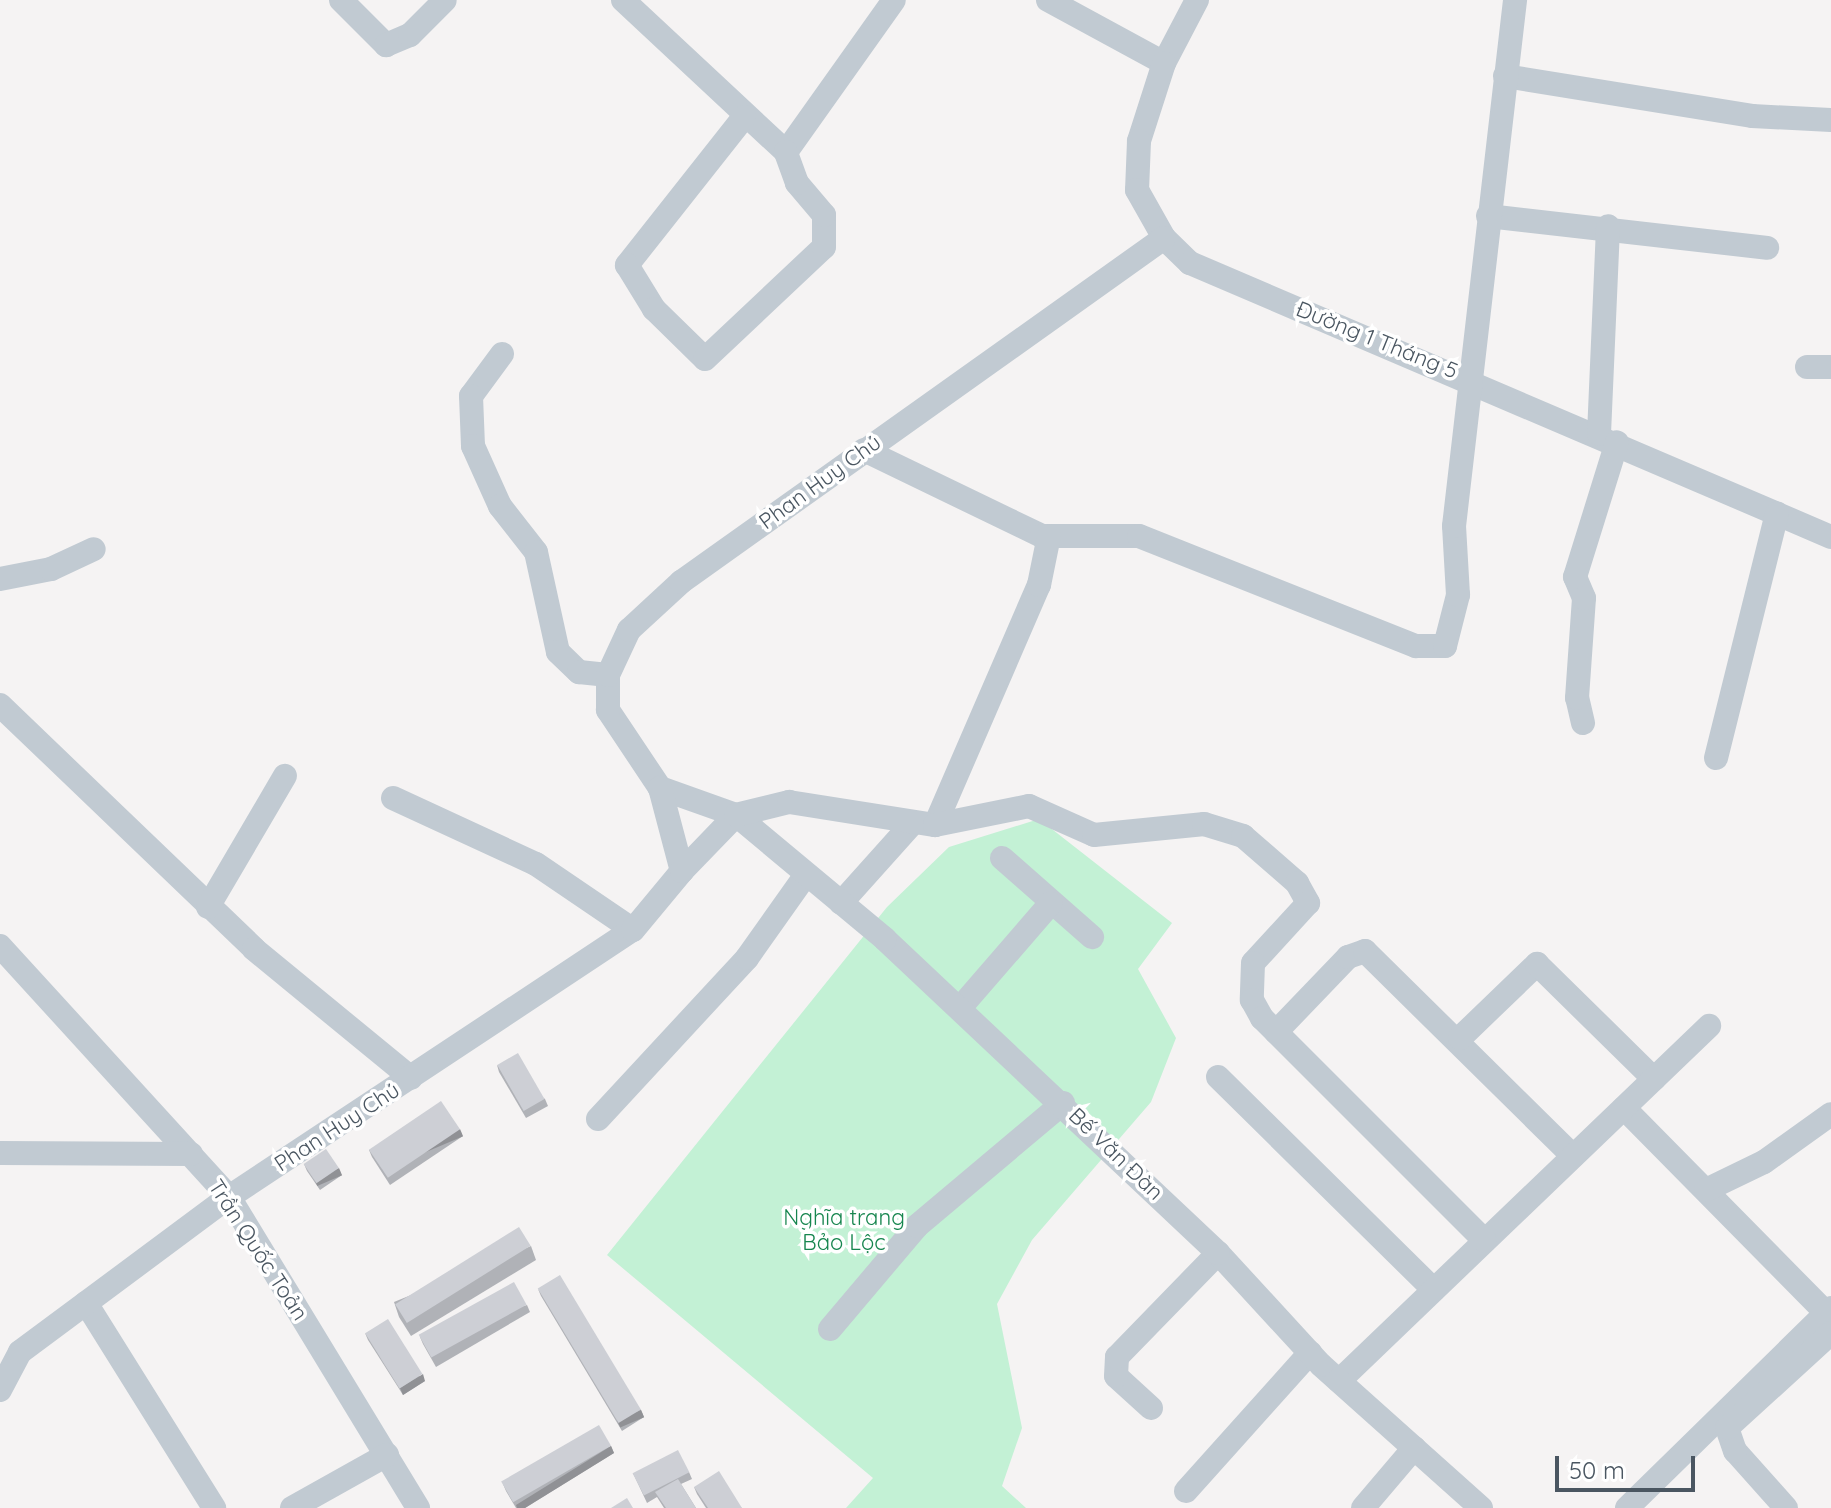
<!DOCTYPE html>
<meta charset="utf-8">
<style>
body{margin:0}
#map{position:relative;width:1831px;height:1508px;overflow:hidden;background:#f5f3f3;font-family:Quicksand,sans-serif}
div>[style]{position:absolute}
.green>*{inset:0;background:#c3f1d5}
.minor>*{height:24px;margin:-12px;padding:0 12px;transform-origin:12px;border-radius:12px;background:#c1cad2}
.wall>*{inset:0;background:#b0b2b7}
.shaded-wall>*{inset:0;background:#909195;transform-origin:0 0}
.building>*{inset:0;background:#cdcfd5;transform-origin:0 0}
span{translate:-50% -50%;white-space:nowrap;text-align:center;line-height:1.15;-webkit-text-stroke:7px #fff;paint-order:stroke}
.street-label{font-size:22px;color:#4a5661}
.park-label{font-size:22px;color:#17864f}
.scale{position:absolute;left:1555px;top:1456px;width:140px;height:36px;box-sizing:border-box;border:4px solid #4a5661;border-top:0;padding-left:10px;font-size:24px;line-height:28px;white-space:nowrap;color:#4a5661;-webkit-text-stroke:6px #fff;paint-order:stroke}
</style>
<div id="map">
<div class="green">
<i style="clip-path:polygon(1039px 819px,1172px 923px,1138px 969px,1176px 1038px,1151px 1102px,1032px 1240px,997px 1304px,1022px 1428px,1002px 1486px,1026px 1508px,846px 1508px,873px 1478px,607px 1255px,887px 907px,949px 847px)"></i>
</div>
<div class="minor">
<i style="left:341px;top:0;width:64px;rotate:45deg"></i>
<i style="left:386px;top:45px;width:26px;rotate:-23deg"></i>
<i style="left:410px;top:35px;width:49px;rotate:-45deg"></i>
<i style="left:623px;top:0;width:223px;rotate:43deg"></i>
<i style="left:786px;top:152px;width:186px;rotate:-54.6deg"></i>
<i style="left:1048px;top:0;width:132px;rotate:28.5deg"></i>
<i style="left:1197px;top:0;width:71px;rotate:117.6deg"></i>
<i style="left:1164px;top:63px;width:82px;rotate:107.8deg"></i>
<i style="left:1139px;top:141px;width:49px;rotate:92.3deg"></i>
<i style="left:1137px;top:190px;width:55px;rotate:60.6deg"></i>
<i style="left:1164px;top:238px;width:36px;rotate:44deg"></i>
<i style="left:1190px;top:263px;width:697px;rotate:23.14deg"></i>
<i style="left:1505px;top:76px;width:250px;rotate:9.2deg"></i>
<i style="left:1752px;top:116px;width:79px;rotate:2.9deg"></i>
<i style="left:744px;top:117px;width:189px;rotate:128.3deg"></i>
<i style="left:627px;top:265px;width:52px;rotate:58.5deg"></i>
<i style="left:654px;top:309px;width:71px;rotate:44.4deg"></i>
<i style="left:705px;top:359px;width:163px;rotate:-43.3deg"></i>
<i style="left:824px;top:247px;width:32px;rotate:-90deg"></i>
<i style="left:824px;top:215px;width:42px;rotate:-130.2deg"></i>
<i style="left:797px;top:183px;width:33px;rotate:-110deg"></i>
<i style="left:1488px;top:216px;width:281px;rotate:6.5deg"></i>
<i style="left:502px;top:354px;width:52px;rotate:126.4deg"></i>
<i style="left:471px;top:396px;width:50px;rotate:87.7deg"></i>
<i style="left:473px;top:446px;width:66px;rotate:65.8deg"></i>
<i style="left:500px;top:506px;width:58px;rotate:52deg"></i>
<i style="left:536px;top:552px;width:102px;rotate:77.6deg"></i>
<i style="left:558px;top:652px;width:29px;rotate:44deg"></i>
<i style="left:579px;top:672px;width:29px;rotate:6deg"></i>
<i style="left:1807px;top:367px;width:24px"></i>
<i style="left:1599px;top:434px;width:208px;rotate:-87.5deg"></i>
<i style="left:864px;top:450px;width:198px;rotate:25.8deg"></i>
<i style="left:1042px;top:536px;width:97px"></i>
<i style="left:1139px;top:536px;width:298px;rotate:21.7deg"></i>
<i style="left:1416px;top:646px;width:29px"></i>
<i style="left:1445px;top:646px;width:53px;rotate:-75.7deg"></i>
<i style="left:1458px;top:595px;width:69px;rotate:-93.3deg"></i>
<i style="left:1454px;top:526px;width:530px;rotate:-83.38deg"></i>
<i style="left:0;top:579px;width:52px;rotate:-11.1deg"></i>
<i style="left:51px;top:569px;width:47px;rotate:-24.9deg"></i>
<i style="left:0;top:705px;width:352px;rotate:43.8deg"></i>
<i style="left:254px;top:949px;width:203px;rotate:39.4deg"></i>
<i style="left:1583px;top:723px;width:26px;rotate:-103deg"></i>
<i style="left:1577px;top:698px;width:100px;rotate:-86deg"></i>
<i style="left:1584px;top:598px;width:23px;rotate:-113deg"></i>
<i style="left:1575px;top:577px;width:141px;rotate:-72.7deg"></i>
<i style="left:1716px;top:758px;width:252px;rotate:-76deg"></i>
<i style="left:660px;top:788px;width:94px;rotate:-123.7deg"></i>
<i style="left:608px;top:710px;width:35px;rotate:-90deg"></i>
<i style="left:608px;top:675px;width:50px;rotate:-65deg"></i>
<i style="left:629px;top:630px;width:71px;rotate:-42.7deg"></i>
<i style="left:681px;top:582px;width:593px;rotate:-35.46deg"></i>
<i style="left:393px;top:798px;width:157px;rotate:24.8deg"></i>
<i style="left:536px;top:864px;width:117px;rotate:34.2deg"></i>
<i style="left:935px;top:825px;width:262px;rotate:-66.6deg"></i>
<i style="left:1039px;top:585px;width:50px;rotate:-78.5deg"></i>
<i style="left:1002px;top:858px;width:120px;rotate:41.3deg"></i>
<i style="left:841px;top:903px;width:106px;rotate:-48.1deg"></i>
<i style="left:208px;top:907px;width:152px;rotate:-59.6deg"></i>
<i style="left:0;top:946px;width:340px;rotate:47.6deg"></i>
<i style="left:229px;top:1197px;width:364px;rotate:58.7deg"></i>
<i style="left:960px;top:1008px;width:138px;rotate:-49.1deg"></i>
<i style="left:1276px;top:1032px;width:104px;rotate:-46.2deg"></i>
<i style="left:1348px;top:957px;width:18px;rotate:-19deg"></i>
<i style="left:1365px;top:951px;width:292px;rotate:44.6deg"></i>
<i style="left:1460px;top:1038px;width:107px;rotate:-43.9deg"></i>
<i style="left:1537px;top:964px;width:164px;rotate:44.5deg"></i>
<i style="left:1218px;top:1077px;width:303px;rotate:44.6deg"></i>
<i style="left:1624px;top:1108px;width:288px;rotate:45.4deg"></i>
<i style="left:598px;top:1119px;width:219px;rotate:-47.2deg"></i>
<i style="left:747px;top:958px;width:100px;rotate:-54.7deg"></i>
<i style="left:0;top:1153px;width:191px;rotate:0.3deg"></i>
<i style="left:1706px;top:1190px;width:64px;rotate:-25.8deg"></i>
<i style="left:1764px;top:1162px;width:82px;rotate:-35.6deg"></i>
<i style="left:86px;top:1303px;width:242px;rotate:58deg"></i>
<i style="left:830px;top:1329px;width:135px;rotate:-49.8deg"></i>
<i style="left:917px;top:1226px;width:191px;rotate:-40.1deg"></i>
<i style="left:1339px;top:1381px;width:513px;rotate:-43.81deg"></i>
<i style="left:0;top:1390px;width:43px;rotate:-62.2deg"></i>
<i style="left:20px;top:1352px;width:260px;rotate:-36.6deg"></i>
<i style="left:229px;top:1197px;width:484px;rotate:-33.5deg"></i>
<i style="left:633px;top:930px;width:77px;rotate:-50.3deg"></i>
<i style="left:1151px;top:1408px;width:47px;rotate:-137.6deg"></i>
<i style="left:1116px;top:1376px;width:19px;rotate:-87deg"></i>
<i style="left:1117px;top:1357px;width:145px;rotate:-45.8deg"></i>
<i style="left:1186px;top:1491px;width:186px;rotate:-48.1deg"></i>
<i style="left:292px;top:1508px;width:109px;rotate:-29.2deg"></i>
<i style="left:1363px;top:1508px;width:79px;rotate:-49.6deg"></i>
<i style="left:1481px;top:1508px;width:215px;rotate:-138.2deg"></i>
<i style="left:1321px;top:1365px;width:152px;rotate:-132.6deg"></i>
<i style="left:1218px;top:1253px;width:458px;rotate:-136.7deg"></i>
<i style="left:885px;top:939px;width:194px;rotate:-140.2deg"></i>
<i style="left:736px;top:815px;width:81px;rotate:-160.4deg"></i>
<i style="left:660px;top:788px;width:86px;rotate:75.2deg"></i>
<i style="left:682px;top:871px;width:78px;rotate:-46deg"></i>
<i style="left:736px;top:815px;width:55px;rotate:-13.8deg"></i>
<i style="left:789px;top:802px;width:148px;rotate:9deg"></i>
<i style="left:935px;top:825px;width:96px;rotate:-11.4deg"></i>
<i style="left:1029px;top:806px;width:71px;rotate:24deg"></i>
<i style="left:1094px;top:835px;width:111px;rotate:-5.7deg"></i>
<i style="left:1204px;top:824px;width:41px;rotate:17.1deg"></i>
<i style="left:1243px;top:836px;width:72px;rotate:41deg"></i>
<i style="left:1297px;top:883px;width:23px;rotate:61deg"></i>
<i style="left:1308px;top:903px;width:81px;rotate:132.5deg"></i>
<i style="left:1253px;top:963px;width:37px;rotate:92deg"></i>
<i style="left:1252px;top:1000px;width:21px;rotate:61deg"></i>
<i style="left:1262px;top:1018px;width:315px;rotate:45deg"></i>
<i style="left:1627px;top:1508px;width:286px;rotate:-44.4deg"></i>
<i style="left:1786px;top:1508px;width:76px;rotate:-131.8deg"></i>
<i style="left:1735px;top:1451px;width:24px;rotate:-109deg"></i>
<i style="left:1727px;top:1428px;width:141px;rotate:-42.4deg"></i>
</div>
<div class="wall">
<i style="clip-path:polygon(497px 1065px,545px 1099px,548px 1106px,526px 1118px,499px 1072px)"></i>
<i style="clip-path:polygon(463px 1136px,390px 1185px,372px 1157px,369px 1150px)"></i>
<i style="clip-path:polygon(304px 1164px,342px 1175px,320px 1190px,307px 1171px)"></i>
<i style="clip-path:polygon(531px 1246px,536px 1260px,411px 1336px,399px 1317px,394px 1302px)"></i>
<i style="clip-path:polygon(538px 1289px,641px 1410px,644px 1417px,622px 1431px,541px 1296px)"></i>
<i style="clip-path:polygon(527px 1305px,530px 1312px,436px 1367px,423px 1344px,420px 1337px)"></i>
<i style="clip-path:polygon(365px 1333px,425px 1381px,403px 1395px,368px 1340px)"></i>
<i style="clip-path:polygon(611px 1446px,614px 1453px,525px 1508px,516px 1508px,506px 1491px,503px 1484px)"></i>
<i style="clip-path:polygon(689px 1472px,692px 1479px,681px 1484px,696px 1508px,664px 1508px,657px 1497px,647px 1503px,633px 1473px)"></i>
<i style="clip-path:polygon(694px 1487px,742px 1508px,706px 1508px,697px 1494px)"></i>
</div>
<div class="shaded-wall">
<i style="left:460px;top:1129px;width:8px;height:87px;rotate:67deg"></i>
<i style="left:339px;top:1168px;width:8px;height:27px;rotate:67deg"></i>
<i style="clip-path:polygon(423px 1374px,425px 1381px,403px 1395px,400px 1388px)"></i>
<i style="left:641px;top:1410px;width:8px;height:26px;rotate:67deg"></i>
<i style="clip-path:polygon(611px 1446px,614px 1453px,525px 1508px,517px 1508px,516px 1505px)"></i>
</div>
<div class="building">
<i style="left:518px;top:1053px;width:53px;height:24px;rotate:60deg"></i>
<i style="left:441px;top:1101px;width:34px;height:87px;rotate:56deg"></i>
<i style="left:326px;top:1149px;width:23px;height:27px;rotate:56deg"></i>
<i style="left:519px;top:1227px;width:22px;height:146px;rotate:58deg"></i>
<i style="left:560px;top:1275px;width:157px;height:26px;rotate:59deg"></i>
<i style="left:514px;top:1282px;width:26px;height:109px;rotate:61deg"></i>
<i style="left:388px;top:1319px;width:65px;height:27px;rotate:58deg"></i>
<i style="left:599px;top:1425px;width:24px;height:113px;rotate:60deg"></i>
<i style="left:678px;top:1450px;width:25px;height:51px;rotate:63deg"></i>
<i style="clip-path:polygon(719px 1471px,742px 1508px,708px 1508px,694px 1487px)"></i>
<i style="clip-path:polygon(678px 1479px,696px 1508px,666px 1508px,655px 1492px)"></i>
<i style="clip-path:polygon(627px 1498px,633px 1508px,611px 1508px)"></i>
</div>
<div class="street-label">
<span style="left:1377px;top:340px;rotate:22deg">Đường 1 Tháng 5</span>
<span style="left:820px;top:482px;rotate:-36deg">Phan Huy Chú</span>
<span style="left:337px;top:1127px;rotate:-33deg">Phan Huy Chú</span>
<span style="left:1116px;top:1154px;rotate:44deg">Bế Văn Đàn</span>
<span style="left:258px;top:1250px;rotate:57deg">Trần Quốc Toản</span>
</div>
<div class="park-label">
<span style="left:844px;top:1230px">Nghĩa trang<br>Bảo Lộc</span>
</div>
<div class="scale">50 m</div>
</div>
